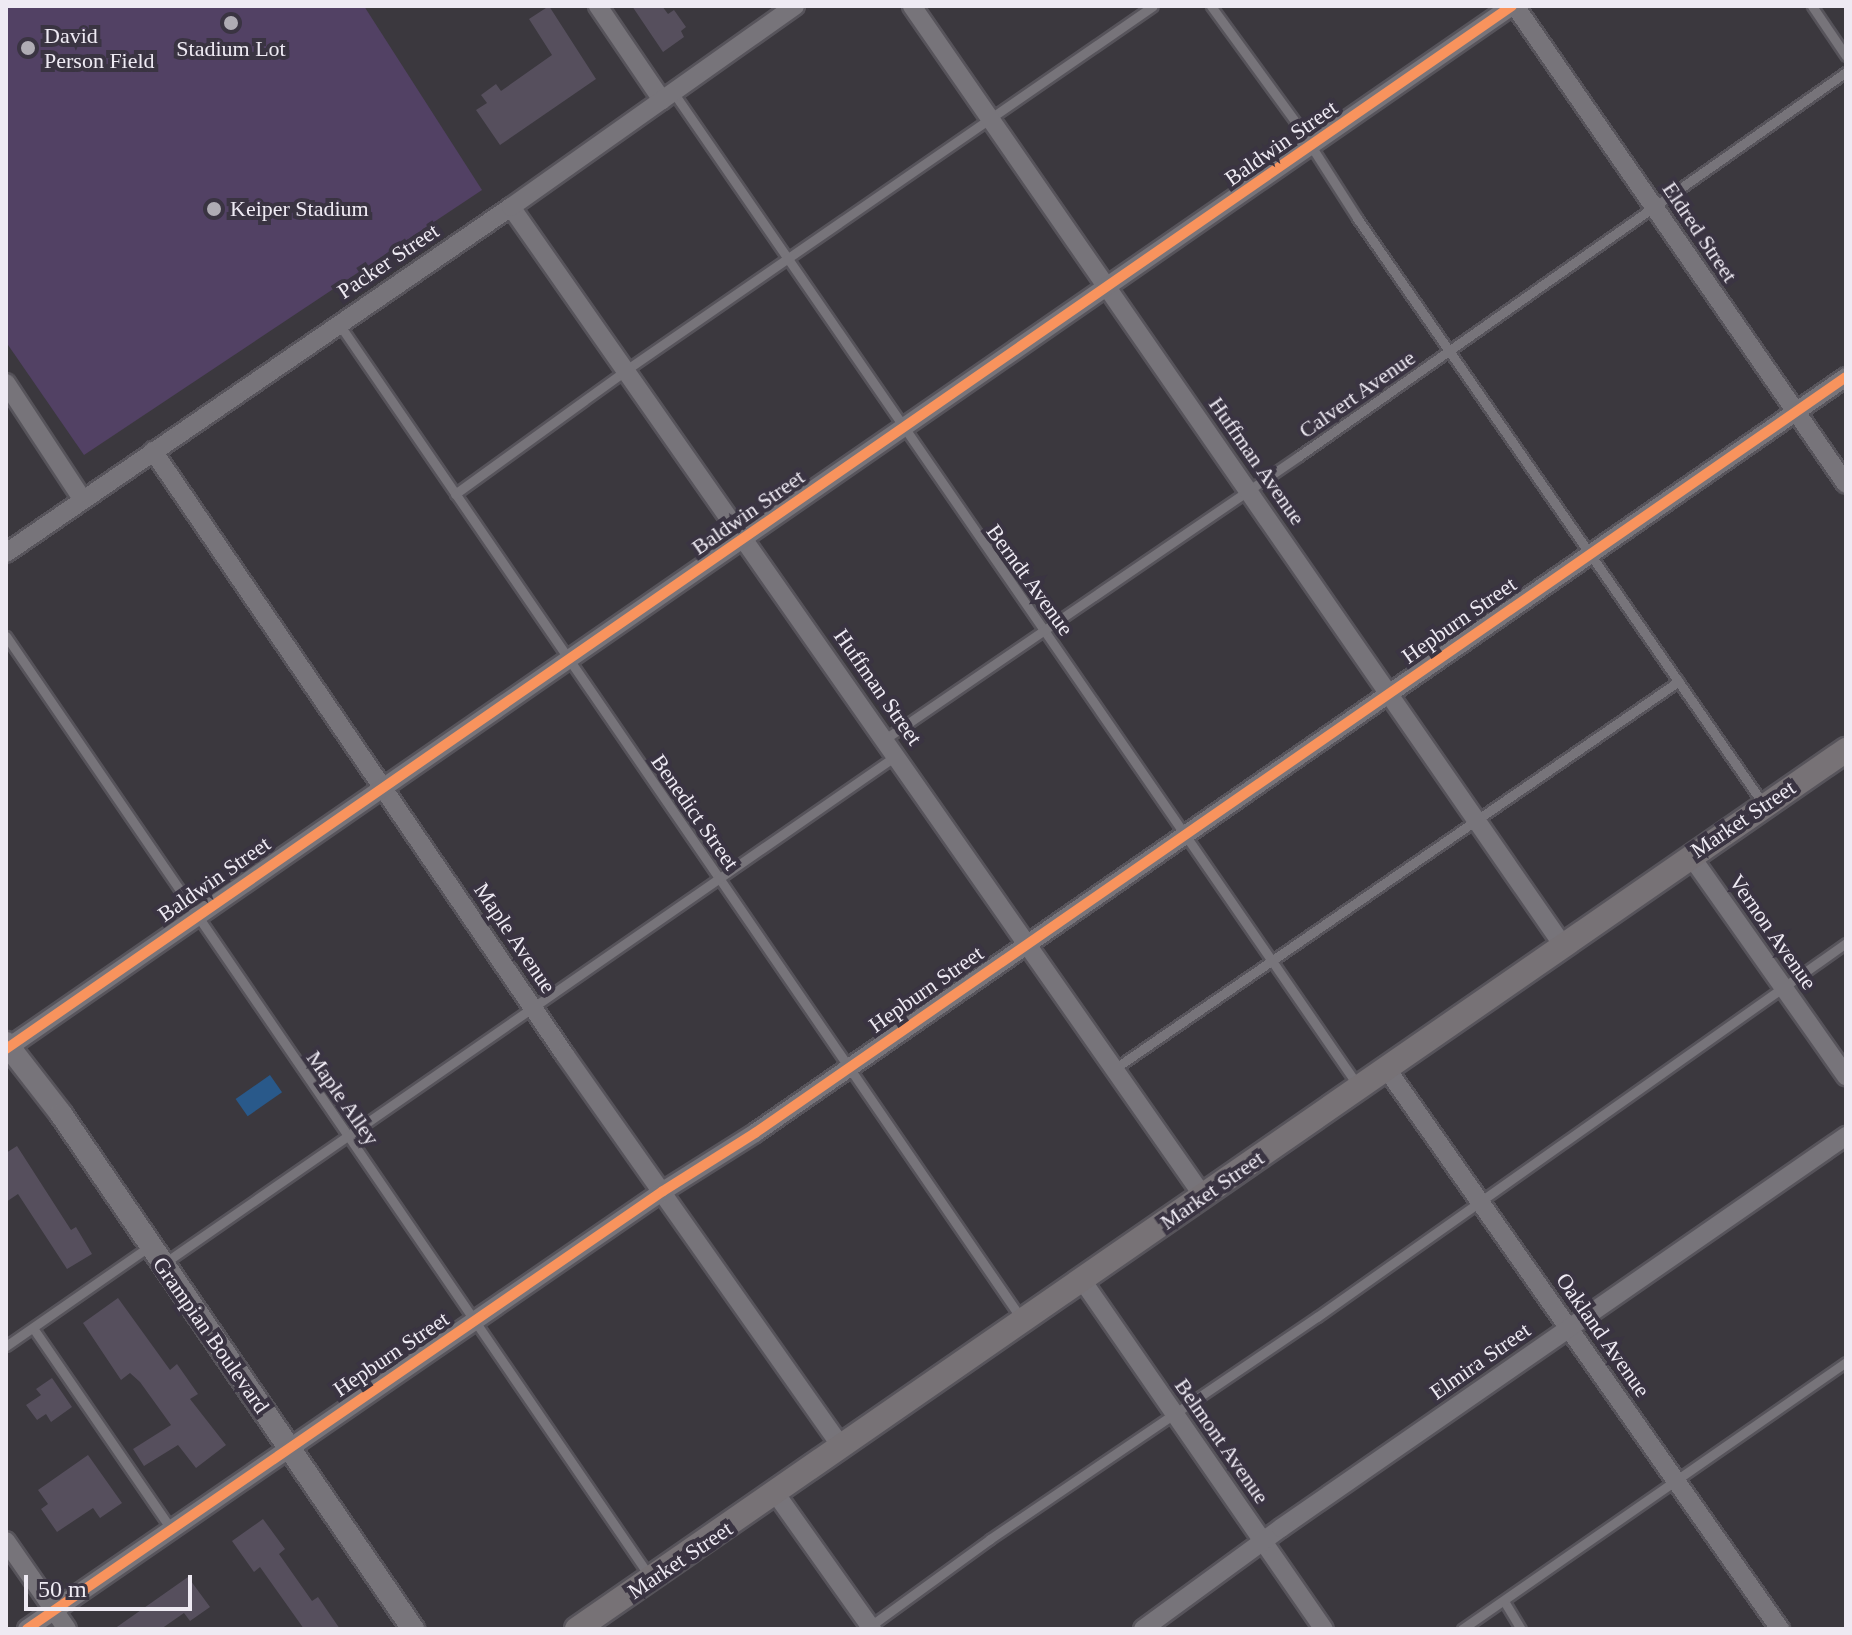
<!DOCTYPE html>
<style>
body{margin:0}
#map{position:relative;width:1852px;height:1635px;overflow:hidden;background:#3b383e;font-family:Georgia,serif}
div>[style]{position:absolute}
.green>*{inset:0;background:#524164}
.water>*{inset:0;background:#29598a;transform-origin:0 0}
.building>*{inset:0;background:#564f5d}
.roads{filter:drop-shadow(2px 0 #57545b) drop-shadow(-2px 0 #57545b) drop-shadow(0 2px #57545b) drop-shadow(0 -2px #57545b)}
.service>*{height:9px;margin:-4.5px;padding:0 4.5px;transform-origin:4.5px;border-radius:4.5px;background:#77747a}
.minor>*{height:18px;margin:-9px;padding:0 9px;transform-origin:9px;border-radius:9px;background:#77747a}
.tertiary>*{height:22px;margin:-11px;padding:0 11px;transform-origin:11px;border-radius:11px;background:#77747a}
.secondary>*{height:24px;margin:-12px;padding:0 12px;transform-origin:12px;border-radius:12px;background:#777276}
.cycleway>*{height:10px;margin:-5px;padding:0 5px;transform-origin:5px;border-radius:5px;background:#f8935d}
.dots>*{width:22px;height:22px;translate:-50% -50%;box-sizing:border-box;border:4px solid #3a3442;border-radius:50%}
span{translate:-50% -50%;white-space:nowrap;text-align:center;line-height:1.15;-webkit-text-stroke:8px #3a3442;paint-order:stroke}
.poi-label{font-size:22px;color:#eeeaf3}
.left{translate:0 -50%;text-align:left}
.street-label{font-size:22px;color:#eeeaf3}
.frame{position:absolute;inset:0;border:8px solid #eeeaf3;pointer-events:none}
.scale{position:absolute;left:24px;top:1575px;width:168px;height:36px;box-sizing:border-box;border:4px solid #eeeaf3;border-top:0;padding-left:10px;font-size:24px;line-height:28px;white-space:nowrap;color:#eeeaf3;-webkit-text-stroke:6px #3a3442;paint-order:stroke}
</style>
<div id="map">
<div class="green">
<i style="clip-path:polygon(6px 6px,364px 6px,482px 190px,84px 455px,6px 342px)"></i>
</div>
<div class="water">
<i style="left:270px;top:1075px;width:21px;height:42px;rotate:55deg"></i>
</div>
<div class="building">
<i style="clip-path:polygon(549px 6px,596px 79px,500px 145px,476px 110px,487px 103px,481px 95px,496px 84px,501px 91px,552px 55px,529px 19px)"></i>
<i style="clip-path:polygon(632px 6px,662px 6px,668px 14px,674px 10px,686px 27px,681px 31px,684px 37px,663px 52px)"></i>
<i style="clip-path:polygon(17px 1146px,71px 1230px,76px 1227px,92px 1254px,67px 1269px,18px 1194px,6px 1202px,6px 1153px)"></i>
<i style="clip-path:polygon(118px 1298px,170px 1370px,177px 1364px,198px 1394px,190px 1399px,226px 1445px,196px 1468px,178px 1445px,144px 1466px,133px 1449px,171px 1425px,140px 1382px,130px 1373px,121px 1380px,83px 1323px)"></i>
<i style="clip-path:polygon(52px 1378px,72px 1407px,51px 1422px,46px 1414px,37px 1420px,26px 1405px,41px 1395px,36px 1389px)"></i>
<i style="clip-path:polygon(88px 1455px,122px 1503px,100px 1518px,93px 1508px,57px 1532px,41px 1509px,48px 1504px,38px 1490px)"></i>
<i style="clip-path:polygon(263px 1519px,285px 1549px,279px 1554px,312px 1601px,318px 1597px,340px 1629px,304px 1629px,260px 1567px,254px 1572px,232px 1541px)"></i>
<i style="clip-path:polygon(188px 1577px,210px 1607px,190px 1621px,184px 1613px,161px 1629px,114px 1629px)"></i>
</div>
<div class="roads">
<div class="service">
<i style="left:1211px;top:6px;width:146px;rotate:53.9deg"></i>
<i style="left:1297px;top:124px;width:112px;rotate:57.4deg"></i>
<i style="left:1357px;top:218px;width:714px;rotate:55.26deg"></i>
<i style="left:1812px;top:6px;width:60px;rotate:55.8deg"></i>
<i style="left:673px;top:92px;width:1209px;rotate:55.42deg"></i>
<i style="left:339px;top:324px;width:1205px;rotate:55.55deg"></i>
<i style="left:455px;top:494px;width:211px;rotate:-35.9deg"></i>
<i style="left:626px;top:370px;width:640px;rotate:-34.63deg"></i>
<i style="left:6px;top:636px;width:1140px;rotate:55.61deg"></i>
<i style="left:885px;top:739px;width:501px;rotate:-34.36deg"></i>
<i style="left:1299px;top:456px;width:668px;rotate:-35.07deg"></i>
<i style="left:1114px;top:1069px;width:685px;rotate:-34.48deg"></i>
<i style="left:163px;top:1264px;width:893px;rotate:-34.74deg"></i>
<i style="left:33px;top:1328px;width:244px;rotate:55.5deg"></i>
<i style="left:6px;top:1346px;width:175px;rotate:-34.8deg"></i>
<i style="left:1504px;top:1601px;width:33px;rotate:59deg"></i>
<i style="left:869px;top:1627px;width:150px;rotate:-36deg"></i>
<i style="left:990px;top:1539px;width:395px;rotate:-34.2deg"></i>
<i style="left:1317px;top:1317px;width:648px;rotate:-35.26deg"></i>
<i style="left:1462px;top:1629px;width:468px;rotate:-34.8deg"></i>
</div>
<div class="minor">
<i style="left:598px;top:6px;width:114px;rotate:55.8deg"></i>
<i style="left:912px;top:6px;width:1141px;rotate:55.28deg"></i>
<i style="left:1515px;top:6px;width:581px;rotate:55.3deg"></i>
<i style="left:511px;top:207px;width:1207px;rotate:55.02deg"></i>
<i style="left:6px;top:383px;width:140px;rotate:56.7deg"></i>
<i style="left:153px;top:451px;width:731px;rotate:55.7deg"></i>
<i style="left:565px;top:1055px;width:481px;rotate:54.8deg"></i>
<i style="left:6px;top:553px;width:612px;rotate:-34.42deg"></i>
<i style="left:511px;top:207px;width:348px;rotate:-35.3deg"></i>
<i style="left:1690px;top:855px;width:271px;rotate:54.8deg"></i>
<i style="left:6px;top:1049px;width:1832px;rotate:-34.71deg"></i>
<i style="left:1386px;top:1068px;width:686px;rotate:54.92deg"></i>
<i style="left:1082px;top:1280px;width:425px;rotate:55.3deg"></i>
<i style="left:776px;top:1494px;width:166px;rotate:54.6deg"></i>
<i style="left:6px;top:1541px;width:107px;rotate:55.3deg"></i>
<i style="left:27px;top:1629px;width:772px;rotate:-34.55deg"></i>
<i style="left:663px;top:1191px;width:109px;rotate:-32.2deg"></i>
<i style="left:755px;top:1133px;width:1327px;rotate:-34.72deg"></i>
<i style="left:1143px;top:1629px;width:171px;rotate:-36.2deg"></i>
<i style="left:1281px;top:1528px;width:688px;rotate:-34.75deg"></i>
</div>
<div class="tertiary">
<i style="left:6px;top:1043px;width:90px;rotate:52.2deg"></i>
<i style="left:61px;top:1114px;width:624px;rotate:55.65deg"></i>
</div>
<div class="secondary">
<i style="left:577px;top:1629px;width:1544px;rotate:-34.71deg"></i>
</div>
</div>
<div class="cycleway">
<i style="left:6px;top:1049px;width:1832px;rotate:-34.71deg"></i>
<i style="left:27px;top:1629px;width:772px;rotate:-34.55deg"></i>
<i style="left:663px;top:1191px;width:109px;rotate:-32.2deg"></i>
<i style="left:755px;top:1133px;width:1327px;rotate:-34.72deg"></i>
</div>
<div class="dots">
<i style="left:231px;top:23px;background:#afacb4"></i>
<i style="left:28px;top:48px;background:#afacb4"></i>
<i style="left:214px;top:209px;background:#afacb4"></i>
</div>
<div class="poi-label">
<span class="left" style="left:44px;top:48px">David<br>Person Field</span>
<span style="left:231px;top:49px">Stadium Lot</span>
<span class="left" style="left:230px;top:209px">Keiper Stadium</span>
</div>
<div class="street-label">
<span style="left:1281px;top:143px;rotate:-35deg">Baldwin Street</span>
<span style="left:1700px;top:232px;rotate:56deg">Eldred Street</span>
<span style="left:388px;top:261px;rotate:-34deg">Packer Street</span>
<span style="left:1357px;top:394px;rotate:-35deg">Calvert Avenue</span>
<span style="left:1257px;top:461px;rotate:55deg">Huffman Avenue</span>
<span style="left:748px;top:512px;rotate:-35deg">Baldwin Street</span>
<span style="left:1030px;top:580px;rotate:54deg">Berndt Avenue</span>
<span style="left:1459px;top:620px;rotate:-35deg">Hepburn Street</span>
<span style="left:878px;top:687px;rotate:55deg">Huffman Street</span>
<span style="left:695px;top:812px;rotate:55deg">Benedict Street</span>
<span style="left:1743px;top:819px;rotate:-34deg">Market Street</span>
<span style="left:214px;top:879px;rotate:-35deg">Baldwin Street</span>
<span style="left:1773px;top:932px;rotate:55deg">Vernon Avenue</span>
<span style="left:515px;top:938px;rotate:56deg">Maple Avenue</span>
<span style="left:926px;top:989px;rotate:-35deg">Hepburn Street</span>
<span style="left:343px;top:1098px;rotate:55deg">Maple Alley</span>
<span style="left:1212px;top:1190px;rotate:-35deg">Market Street</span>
<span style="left:211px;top:1335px;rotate:55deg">Grampian Boulevard</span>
<span style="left:1603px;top:1335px;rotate:55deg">Oakland Avenue</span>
<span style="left:391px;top:1354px;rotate:-34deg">Hepburn Street</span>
<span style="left:1480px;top:1361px;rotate:-35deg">Elmira Street</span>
<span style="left:1222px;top:1441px;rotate:55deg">Belmont Avenue</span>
<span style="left:680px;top:1560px;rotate:-34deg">Market Street</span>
</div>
<div class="frame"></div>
<div class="scale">50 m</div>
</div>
